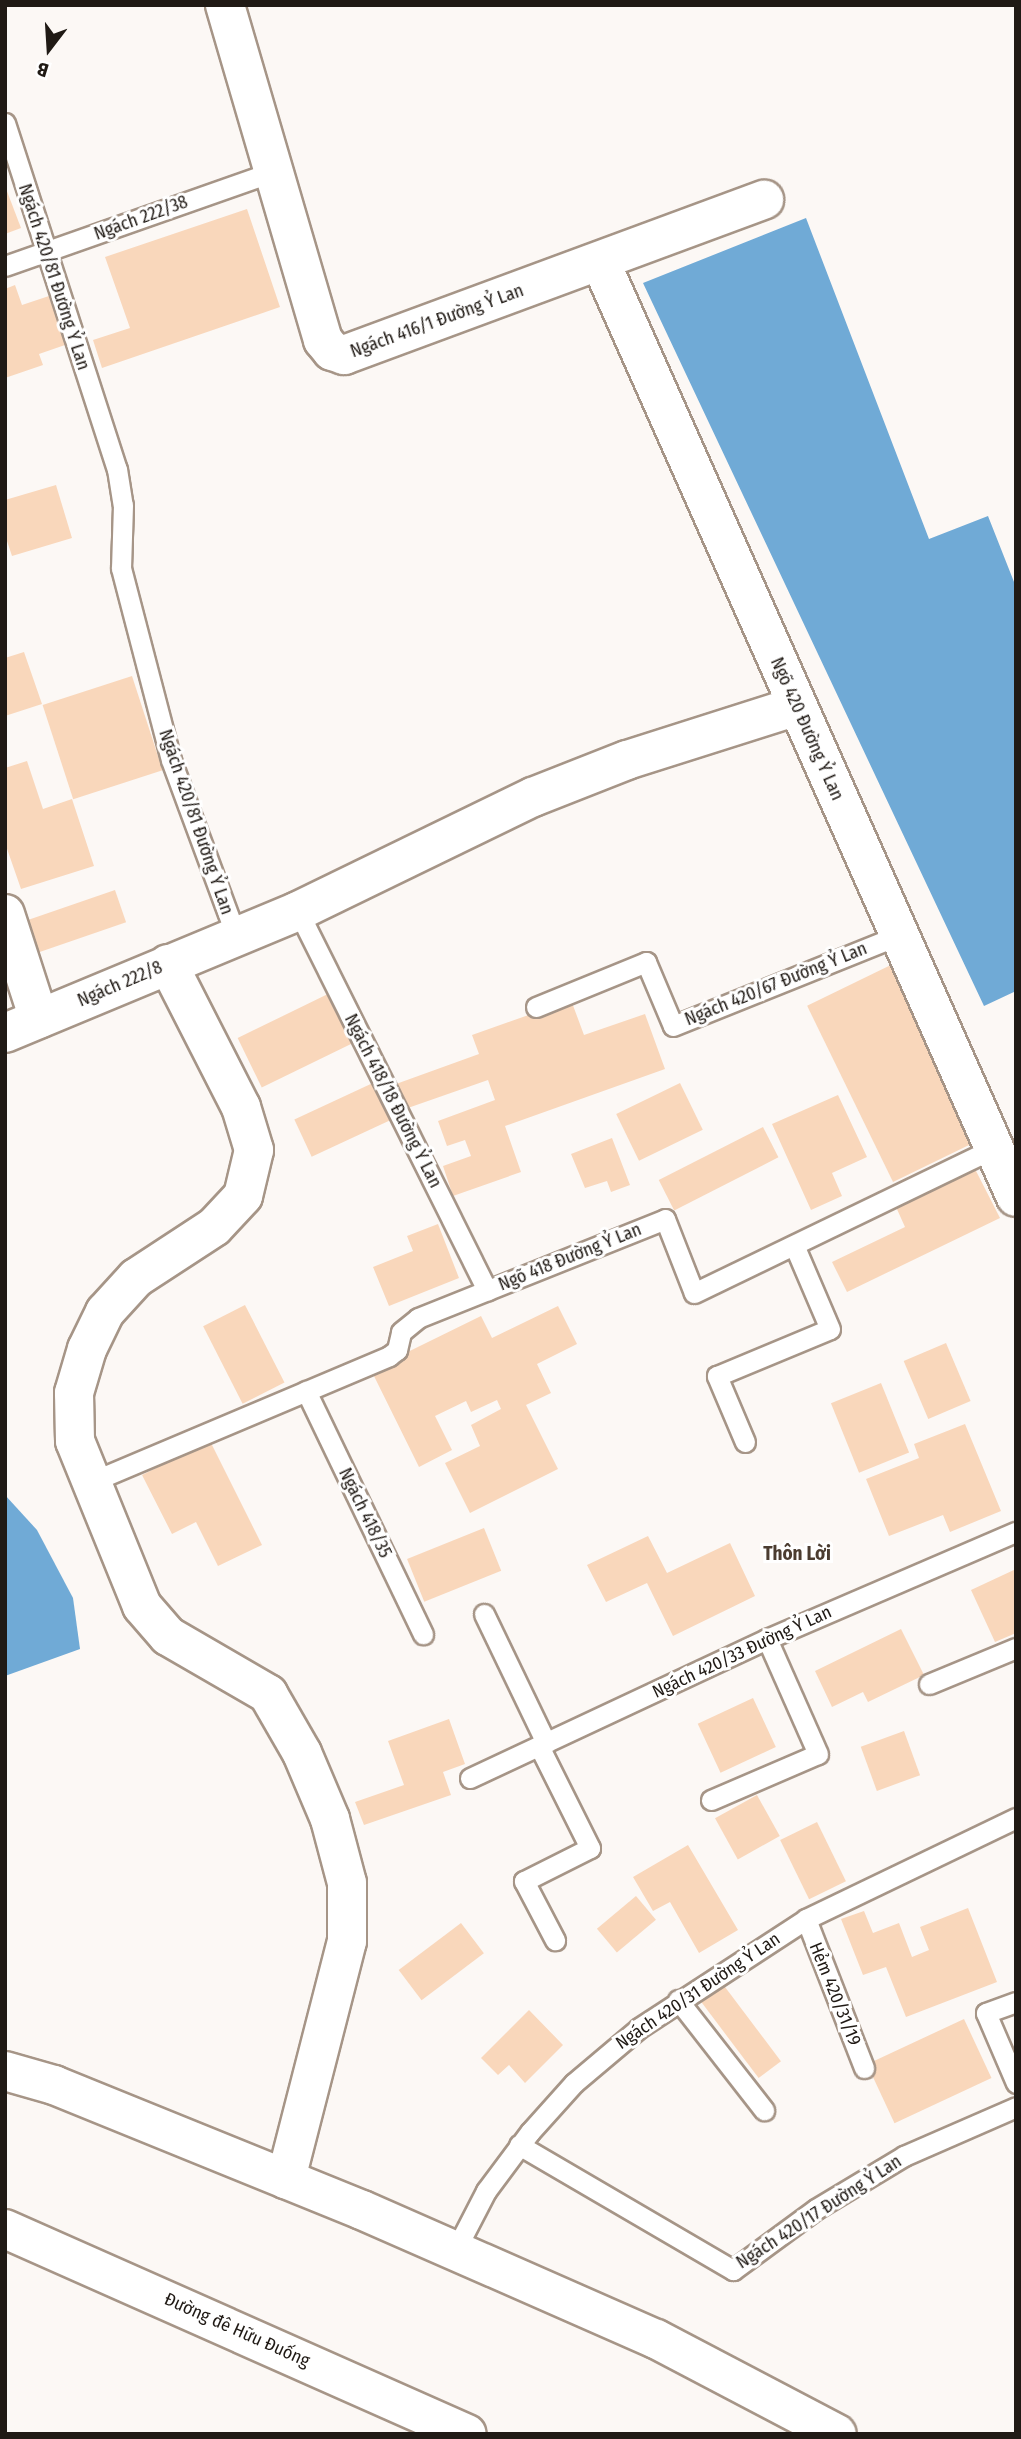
<!DOCTYPE html>
<meta charset="utf-8">
<style>
body{margin:0}
#map{position:relative;width:1021px;height:2439px;overflow:hidden;background:#fcf8f5;font-family:"Fira Sans Condensed",sans-serif}
div>[style]{position:absolute}
.water>*{inset:0;background:#70aad6}
.building>*{inset:0;background:#f9d7bb;transform-origin:0 0}
.roads{filter:drop-shadow(2px 0 #a69587) drop-shadow(-2px 0 #a69587) drop-shadow(0 2px #a69587) drop-shadow(0 -2px #a69587)}
.service>*{height:19px;margin:-9.5px;padding:0 9.5px;transform-origin:9.5px;border-radius:9.5px;background:#fff}
.minor>*{height:38px;margin:-19px;padding:0 19px;transform-origin:19px;border-radius:19px;background:#fff}
.tertiary>*{height:38px;margin:-19px;padding:0 19px;transform-origin:19px;border-radius:19px;background:#fff}
.secondary>*{height:38px;margin:-19px;padding:0 19px;transform-origin:19px;border-radius:19px;background:#fff}
span{translate:-50% -50%;white-space:nowrap;text-align:center;line-height:1.15;-webkit-text-stroke:6px #fff;paint-order:stroke}
.street-label{font-size:18px;color:#201a15}
.neighbourhood-label{font-size:19px;color:#4b3c30;font-weight:700}
.frame{position:absolute;inset:0;border:7px solid #201a15;pointer-events:none}
.north{position:absolute;left:14px;top:14px;width:70px;height:70px;-webkit-text-stroke:5px #fff;paint-order:stroke;rotate:197deg;font-size:19px;font-weight:700;line-height:28px;text-align:center;color:#201a15}
.north::after{content:'';display:block;margin:auto;width:24px;height:32px;background:#201a15;clip-path:polygon(50% 0,100% 100%,50% 72%,0 100%)}
</style>
<div id="map">
<div class="water">
<i style="clip-path:polygon(806px 218px,929px 539px,988px 516px,1016px 587px,1016px 991px,984px 1006px,643px 283px)"></i>
<i style="clip-path:polygon(5px 1495px,37px 1530px,73px 1598px,80px 1649px,5px 1676px)"></i>
</div>
<div class="building">
<i style="clip-path:polygon(5px 186px,21px 228px,5px 234px)"></i>
<i style="clip-path:polygon(247px 209px,280px 307px,102px 368px,93px 340px,130px 328px,105px 257px)"></i>
<i style="clip-path:polygon(15px 285px,22px 305px,49px 296px,65px 345px,39px 354px,43px 365px,5px 378px,5px 289px)"></i>
<i style="clip-path:polygon(56px 485px,72px 538px,12px 556px,5px 535px,5px 500px)"></i>
<i style="clip-path:polygon(24px 652px,42px 704px,5px 716px,5px 658px)"></i>
<i style="left:132px;top:676px;width:99px;height:94px;rotate:72deg"></i>
<i style="clip-path:polygon(27px 761px,43px 809px,72px 799px,94px 866px,21px 889px,5px 843px,5px 768px)"></i>
<i style="left:115px;top:890px;width:34px;height:109px;rotate:71deg"></i>
<i style="left:897px;top:962px;width:196px;height:100px;rotate:64deg"></i>
<i style="left:332px;top:992px;width:55px;height:105px;rotate:64deg"></i>
<i style="clip-path:polygon(571px 1000px,584px 1035px,645px 1014px,665px 1069px,505px 1126px,521px 1172px,453px 1196px,443px 1166px,471px 1156px,465px 1140px,447px 1146px,438px 1121px,495px 1100px,488px 1080px,405px 1109px,396px 1084px,479px 1054px,472px 1035px)"></i>
<i style="left:375px;top:1082px;width:41px;height:89px;rotate:65deg"></i>
<i style="left:680px;top:1083px;width:52px;height:71px;rotate:64deg"></i>
<i style="clip-path:polygon(838px 1095px,867px 1157px,832px 1173px,842px 1196px,811px 1210px,772px 1124px)"></i>
<i style="left:763px;top:1127px;width:34px;height:117px;rotate:63deg"></i>
<i style="clip-path:polygon(612px 1138px,630px 1185px,611px 1192px,607px 1181px,585px 1188px,571px 1154px)"></i>
<i style="clip-path:polygon(975px 1169px,1000px 1218px,847px 1292px,832px 1262px,905px 1227px,896px 1207px)"></i>
<i style="clip-path:polygon(438px 1224px,459px 1278px,389px 1306px,373px 1267px,413px 1251px,407px 1236px)"></i>
<i style="left:245px;top:1305px;width:87px;height:47px;rotate:63deg"></i>
<i style="clip-path:polygon(558px 1306px,577px 1344px,537px 1364px,551px 1393px,526px 1405px,558px 1469px,470px 1513px,445px 1463px,480px 1446px,471px 1425px,501px 1409px,497px 1400px,471px 1412px,466px 1401px,435px 1416px,452px 1450px,419px 1467px,371px 1370px,481px 1316px,492px 1338px)"></i>
<i style="left:946px;top:1343px;width:63px;height:46px;rotate:67deg"></i>
<i style="left:881px;top:1383px;width:75px;height:54px;rotate:68deg"></i>
<i style="clip-path:polygon(965px 1424px,1001px 1511px,950px 1532px,943px 1515px,889px 1536px,866px 1479px,919px 1458px,914px 1444px)"></i>
<i style="clip-path:polygon(210px 1441px,262px 1545px,218px 1566px,196px 1522px,172px 1534px,142px 1475px)"></i>
<i style="left:484px;top:1528px;width:46px;height:83px;rotate:68deg"></i>
<i style="clip-path:polygon(648px 1536px,667px 1573px,730px 1543px,755px 1596px,673px 1636px,647px 1583px,606px 1602px,587px 1565px)"></i>
<i style="clip-path:polygon(1016px 1569px,1016px 1633px,995px 1642px,971px 1590px)"></i>
<i style="clip-path:polygon(901px 1629px,924px 1675px,868px 1702px,863px 1692px,832px 1707px,815px 1671px)"></i>
<i style="left:753px;top:1698px;width:54px;height:61px;rotate:65deg"></i>
<i style="clip-path:polygon(449px 1719px,465px 1764px,443px 1772px,451px 1795px,364px 1825px,355px 1802px,404px 1785px,388px 1741px)"></i>
<i style="left:904px;top:1731px;width:47px;height:46px;rotate:70deg"></i>
<i style="left:757px;top:1795px;width:47px;height:48px;rotate:61deg"></i>
<i style="left:817px;top:1822px;width:66px;height:41px;rotate:64deg"></i>
<i style="clip-path:polygon(688px 1845px,738px 1930px,699px 1953px,670px 1902px,653px 1911px,633px 1877px)"></i>
<i style="left:636px;top:1896px;width:31px;height:51px;rotate:50deg"></i>
<i style="clip-path:polygon(968px 1908px,997px 1982px,906px 2017px,886px 1967px,863px 1975px,841px 1919px,864px 1911px,873px 1933px,899px 1923px,912px 1957px,929px 1950px,920px 1927px)"></i>
<i style="left:461px;top:1923px;width:38px;height:78px;rotate:53deg"></i>
<i style="left:722px;top:1983px;width:98px;height:28px;rotate:53deg"></i>
<i style="clip-path:polygon(529px 2010px,563px 2045px,525px 2083px,509px 2065px,498px 2075px,481px 2058px)"></i>
<i style="left:964px;top:2019px;width:65px;height:107px;rotate:65deg"></i>
</div>
<div class="roads">
<div class="service">
<i style="left:5px;top:123px;width:364px;rotate:72.1deg"></i>
<i style="left:117px;top:469px;width:36px;rotate:81deg"></i>
<i style="left:123px;top:505px;width:63px;rotate:91.8deg"></i>
<i style="left:121px;top:568px;width:198px;rotate:75.4deg"></i>
<i style="left:171px;top:760px;width:188px;rotate:69.7deg"></i>
<i style="left:5px;top:266px;width:288px;rotate:-19.4deg"></i>
<i style="left:298px;top:911px;width:424px;rotate:63.5deg"></i>
<i style="left:536px;top:1007px;width:119px;rotate:-22.2deg"></i>
<i style="left:646px;top:962px;width:69px;rotate:67.1deg"></i>
<i style="left:673px;top:1026px;width:244px;rotate:-21.9deg"></i>
<i style="left:306px;top:1391px;width:270px;rotate:64.3deg"></i>
<i style="left:745px;top:1442px;width:72px;rotate:-113deg"></i>
<i style="left:717px;top:1376px;width:122px;rotate:-22.6deg"></i>
<i style="left:830px;top:1329px;width:91px;rotate:-113.2deg"></i>
<i style="left:91px;top:1482px;width:324px;rotate:-22.9deg"></i>
<i style="left:389px;top:1356px;width:10px;rotate:-37deg"></i>
<i style="left:397px;top:1350px;width:18px;rotate:-77deg"></i>
<i style="left:401px;top:1332px;width:22px;rotate:-39deg"></i>
<i style="left:418px;top:1318px;width:266px;rotate:-21.8deg"></i>
<i style="left:665px;top:1219px;width:79px;rotate:68.6deg"></i>
<i style="left:694px;top:1293px;width:333px;rotate:-25.8deg"></i>
<i style="left:484px;top:1614px;width:143px;rotate:64.3deg"></i>
<i style="left:929px;top:1684px;width:94px;rotate:-22.5deg"></i>
<i style="left:539px;top:1746px;width:114px;rotate:63.4deg"></i>
<i style="left:590px;top:1848px;width:74px;rotate:153.4deg"></i>
<i style="left:524px;top:1881px;width:67px;rotate:62.3deg"></i>
<i style="left:470px;top:1778px;width:328px;rotate:-25.1deg"></i>
<i style="left:767px;top:1639px;width:271px;rotate:-23.3deg"></i>
<i style="left:711px;top:1800px;width:116px;rotate:-23.3deg"></i>
<i style="left:818px;top:1754px;width:126px;rotate:-113.9deg"></i>
<i style="left:806px;top:1919px;width:160px;rotate:68.7deg"></i>
<i style="left:678px;top:2000px;width:140px;rotate:52deg"></i>
<i style="left:1016px;top:2002px;width:32px;rotate:160deg"></i>
<i style="left:986px;top:2013px;width:76px;rotate:66.8deg"></i>
<i style="left:519px;top:2145px;width:248px;rotate:30.3deg"></i>
<i style="left:733px;top:2270px;width:103px;rotate:-36.3deg"></i>
<i style="left:816px;top:2209px;width:103px;rotate:-31.1deg"></i>
<i style="left:904px;top:2156px;width:122px;rotate:-23.6deg"></i>
<i style="left:455px;top:2251px;width:68px;rotate:-62.7deg"></i>
<i style="left:486px;top:2191px;width:74px;rotate:-53.3deg"></i>
<i style="left:530px;top:2132px;width:66px;rotate:-48.1deg"></i>
<i style="left:574px;top:2083px;width:85px;rotate:-40.2deg"></i>
<i style="left:639px;top:2028px;width:199px;rotate:-33.1deg"></i>
<i style="left:806px;top:1919px;width:233px;rotate:-25.7deg"></i>
</div>
<div class="minor">
<i style="left:225px;top:5px;width:349px;rotate:73.7deg"></i>
<i style="left:323px;top:340px;width:14px;rotate:51deg"></i>
<i style="left:332px;top:351px;width:13px;rotate:18deg"></i>
<i style="left:344px;top:355px;width:448px;rotate:-20.3deg"></i>
<i style="left:600px;top:261px;width:1024px;rotate:66.04deg"></i>
<i style="left:5px;top:914px;width:110px;rotate:72.1deg"></i>
<i style="left:168px;top:964px;width:161px;rotate:63deg"></i>
<i style="left:241px;top:1107px;width:45px;rotate:73.2deg"></i>
<i style="left:254px;top:1150px;width:47px;rotate:103.4deg"></i>
<i style="left:243px;top:1196px;width:42px;rotate:133.1deg"></i>
<i style="left:214px;top:1227px;width:93px;rotate:146.8deg"></i>
<i style="left:136px;top:1278px;width:46px;rotate:132.4deg"></i>
<i style="left:105px;top:1312px;width:41px;rotate:115.9deg"></i>
<i style="left:87px;top:1349px;width:46px;rotate:106.5deg"></i>
<i style="left:74px;top:1393px;width:48px;rotate:88.8deg"></i>
<i style="left:75px;top:1441px;width:178px;rotate:67.9deg"></i>
<i style="left:142px;top:1606px;width:40px;rotate:49deg"></i>
<i style="left:168px;top:1636px;width:116px;rotate:30.1deg"></i>
<i style="left:268px;top:1694px;width:68px;rotate:60deg"></i>
<i style="left:302px;top:1753px;width:72px;rotate:67deg"></i>
<i style="left:330px;top:1819px;width:66px;rotate:75.1deg"></i>
<i style="left:347px;top:1883px;width:58px;rotate:90deg"></i>
<i style="left:347px;top:1941px;width:246px;rotate:104.4deg"></i>
<i style="left:5px;top:1033px;width:317px;rotate:-22.6deg"></i>
<i style="left:298px;top:911px;width:261px;rotate:-25.9deg"></i>
<i style="left:533px;top:797px;width:101px;rotate:-21.5deg"></i>
<i style="left:627px;top:760px;width:178px;rotate:-17.6deg"></i>
</div>
<div class="tertiary">
<i style="left:5px;top:2071px;width:51px;rotate:15.9deg"></i>
<i style="left:54px;top:2085px;width:332px;rotate:22.1deg"></i>
<i style="left:362px;top:2210px;width:321px;rotate:23.7deg"></i>
<i style="left:656px;top:2339px;width:204px;rotate:27.7deg"></i>
</div>
<div class="secondary">
<i style="left:5px;top:2229px;width:505px;rotate:23.93deg"></i>
</div>
</div>
<div class="street-label">
<span style="left:141px;top:218px;rotate:-20deg">Ngách 222/38</span>
<span style="left:54px;top:277px;rotate:72deg">Ngách 420/81 Đường Ỷ Lan</span>
<span style="left:437px;top:321px;rotate:-20deg">Ngách 416/1 Đường Ỷ Lan</span>
<span style="left:807px;top:729px;rotate:66deg">Ngõ 420 Đường Ỷ Lan</span>
<span style="left:196px;top:822px;rotate:71deg">Ngách 420/81 Đường Ỷ Lan</span>
<span style="left:120px;top:984px;rotate:-23deg">Ngách 222/8</span>
<span style="left:776px;top:984px;rotate:-22deg">Ngách 420/67 Đường Ỷ Lan</span>
<span style="left:393px;top:1101px;rotate:63deg">Ngách 418/18 Đường Ỷ Lan</span>
<span style="left:570px;top:1257px;rotate:-22deg">Ngõ 418 Đường Ỷ Lan</span>
<span style="left:365px;top:1513px;rotate:64deg">Ngách 418/35</span>
<span style="left:742px;top:1652px;rotate:-25deg">Ngách 420/33 Đường Ỷ Lan</span>
<span style="left:698px;top:1991px;rotate:-34deg">Ngách 420/31 Đường Ỷ Lan</span>
<span style="left:835px;top:1994px;rotate:68deg">Hẻm 420/31/19</span>
<span style="left:819px;top:2212px;rotate:-33deg">Ngách 420/17 Đường Ỷ Lan</span>
<span style="left:237px;top:2330px;rotate:24deg">Đường đê Hữu Đuống</span>
</div>
<div class="neighbourhood-label">
<span style="left:797px;top:1554px">Thôn Lời</span>
</div>
<div class="frame"></div>
<div class="north">B</div>
</div>
